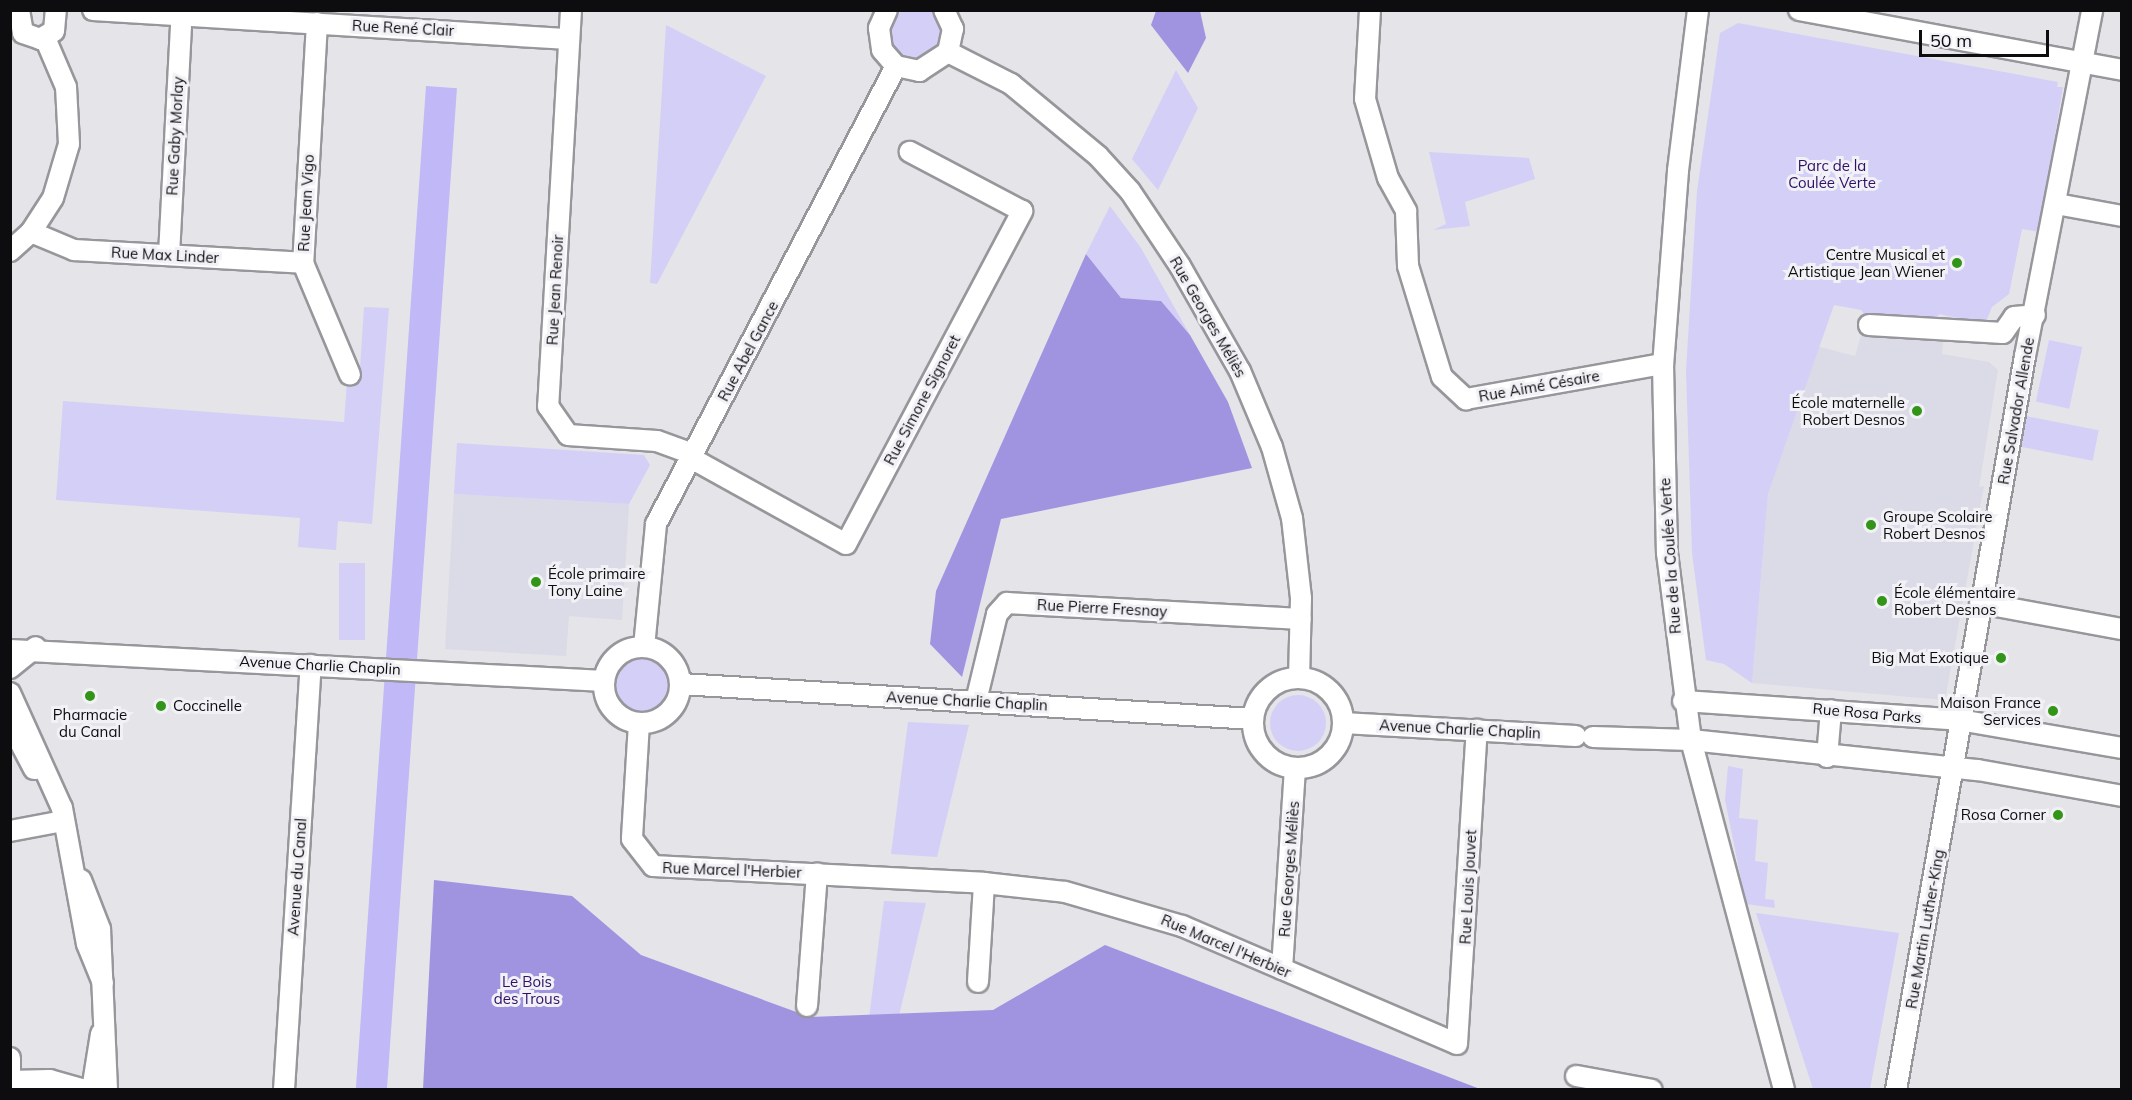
<!DOCTYPE html>
<meta charset="utf-8">
<style>
body{margin:0}
#map{position:relative;width:2132px;height:1100px;overflow:hidden;background:#e4e4e9;font-family:Mulish,sans-serif}
div>[style]{position:absolute}
.built>*{inset:0;background:#dbdae7}
.green>*{inset:0;background:#d4cff7;transform-origin:0 0}
.round{border-radius:50%}
.forest>*{inset:0;background:#a094e1}
.water>*{inset:0;background:#c0b8f7;transform-origin:0 0}
.roads{filter:drop-shadow(2px 0 #97969b) drop-shadow(-2px 0 #97969b) drop-shadow(0 2px #97969b) drop-shadow(0 -2px #97969b)}
.street>*{height:20px;margin:-10px;padding:0 10px;transform-origin:10px;border-radius:10px;background:#fff}
.street>.ring{margin:-10px;padding:0;box-sizing:content-box;background:none;border:20px solid #fff;border-radius:50%}
.dots>*{width:16px;height:16px;translate:-50% -50%;box-sizing:border-box;border:3px solid #f2f1f6;border-radius:50%}
span{translate:-50% -50%;white-space:nowrap;text-align:center;line-height:1.15;-webkit-text-stroke:6px #f2f1f6;paint-order:stroke}
.street-label{font-size:15px;color:#0d0d0f}
.park-label{font-size:15px;color:#2f1069}
.poi-label{font-size:15px;color:#0d0d0f}
.right{translate:-100% -50%;text-align:right}
.left{translate:0 -50%;text-align:left}
.frame{position:absolute;inset:0;border:12px solid #0d0d0f;pointer-events:none}
.scale{position:absolute;left:1919px;top:30px;width:130px;height:27px;box-sizing:border-box;border:3px solid #0d0d0f;border-top:0;padding-left:8px;font-size:18px;line-height:21px;white-space:nowrap;color:#0d0d0f;-webkit-text-stroke:4px #f2f1f6;paint-order:stroke}
</style>
<div id="map">
<div class="built">
<i style="clip-path:polygon(1861px 336px,1943px 341px,1942px 354px,1989px 362px,1998px 370px,1979px 487px,1984px 486px,1945px 700px,1752px 683px,1768px 494px,1816px 346px,1855px 356px)"></i>
<i style="clip-path:polygon(454px 494px,629px 504px,622px 620px,569px 616px,566px 656px,445px 649px)"></i>
</div>
<div class="green">
<i class="round" style="left:889px;top:7px;width:54px;height:54px"></i>
<i style="clip-path:polygon(1738px 23px,2058px 82px,2057px 87px,2063px 87px,2039px 232px,2022px 229px,2009px 294px,1992px 307px,1985px 324px,1939px 314px,1935px 325px,1869px 320px,1861px 310px,1834px 305px,1768px 494px,1752px 683px,1724px 664px,1706px 660px,1692px 553px,1686px 371px,1697px 191px,1720px 33px)"></i>
<i style="clip-path:polygon(666px 25px,766px 76px,657px 284px,650px 283px)"></i>
<i style="clip-path:polygon(1176px 70px,1198px 108px,1158px 190px,1132px 159px)"></i>
<i style="clip-path:polygon(1429px 152px,1529px 158px,1535px 179px,1465px 202px,1470px 226px,1433px 230px,1446px 224px)"></i>
<i style="clip-path:polygon(1110px 206px,1141px 248px,1190px 335px,1161px 301px,1121px 298px,1086px 254px)"></i>
<i style="clip-path:polygon(364px 307px,389px 308px,372px 524px,338px 521px,336px 550px,298px 547px,300px 518px,56px 500px,63px 401px,344px 422px,347px 382px,359px 383px)"></i>
<i style="left:2049px;top:340px;width:34px;height:63px;rotate:12deg"></i>
<i style="left:2025px;top:416px;width:75px;height:31px;rotate:11deg"></i>
<i style="clip-path:polygon(457px 443px,644px 455px,650px 465px,629px 504px,454px 494px)"></i>
<i style="left:339px;top:563px;width:26px;height:77px"></i>
<i class="round" style="left:613px;top:654px;width:58px;height:58px"></i>
<i class="round" style="left:1270px;top:695px;width:56px;height:56px"></i>
<i style="clip-path:polygon(908px 722px,969px 725px,937px 857px,891px 854px)"></i>
<i style="clip-path:polygon(1728px 766px,1743px 769px,1739px 818px,1758px 820px,1755px 861px,1768px 863px,1765px 899px,1774px 900px,1775px 908px,1746px 904px,1725px 800px)"></i>
<i style="clip-path:polygon(884px 901px,926px 903px,898px 1020px,868px 1026px)"></i>
<i style="clip-path:polygon(1756px 913px,1899px 933px,1870px 1089px,1813px 1089px)"></i>
</div>
<div class="forest">
<i style="clip-path:polygon(1156px 11px,1200px 11px,1206px 38px,1188px 73px,1151px 25px)"></i>
<i style="clip-path:polygon(1086px 254px,1121px 298px,1161px 301px,1190px 335px,1228px 402px,1252px 468px,1001px 519px,962px 677px,930px 644px,936px 591px)"></i>
<i style="clip-path:polygon(434px 880px,572px 896px,641px 955px,810px 1017px,993px 1010px,1105px 945px,1480px 1089px,423px 1089px)"></i>
</div>
<div class="water">
<i style="left:426px;top:86px;width:31px;height:1006px;rotate:4deg"></i>
</div>
<div class="roads">
<div class="street">
<i style="left:19px;top:10px;width:23px;rotate:80deg"></i>
<i style="left:23px;top:33px;width:18px;rotate:19deg"></i>
<i style="left:40px;top:39px;width:16px;rotate:-30deg"></i>
<i style="left:54px;top:31px;width:21px;rotate:-85deg"></i>
<i style="left:93px;top:10px;width:477px;rotate:3.5deg"></i>
<i style="left:571px;top:10px;width:397px;rotate:93.3deg"></i>
<i style="left:548px;top:406px;width:35px;rotate:55deg"></i>
<i style="left:568px;top:435px;width:89px;rotate:3.9deg"></i>
<i style="left:657px;top:441px;width:38px;rotate:20deg"></i>
<i style="left:887px;top:10px;width:20px;rotate:114deg"></i>
<i style="left:879px;top:28px;width:22px;rotate:82deg"></i>
<i style="left:882px;top:50px;width:21px;rotate:49deg"></i>
<i style="left:896px;top:66px;width:24px;rotate:12deg"></i>
<i style="left:919px;top:71px;width:35px;rotate:-33deg"></i>
<i style="left:948px;top:52px;width:24px;rotate:-78deg"></i>
<i style="left:953px;top:29px;width:21px;rotate:-115deg"></i>
<i style="left:1370px;top:10px;width:89px;rotate:93.2deg"></i>
<i style="left:1365px;top:99px;width:82px;rotate:73.8deg"></i>
<i style="left:1388px;top:178px;width:38px;rotate:61deg"></i>
<i style="left:1406px;top:211px;width:55px;rotate:87.9deg"></i>
<i style="left:1408px;top:266px;width:116px;rotate:73deg"></i>
<i style="left:1442px;top:377px;width:33px;rotate:43deg"></i>
<i style="left:1466px;top:399px;width:200px;rotate:-10.1deg"></i>
<i style="left:1698px;top:10px;width:162px;rotate:97.1deg"></i>
<i style="left:1678px;top:171px;width:194px;rotate:94.4deg"></i>
<i style="left:1663px;top:364px;width:189px;rotate:88.8deg"></i>
<i style="left:1667px;top:553px;width:189px;rotate:82.7deg"></i>
<i style="left:1691px;top:740px;width:362px;rotate:75.1deg"></i>
<i style="left:1799px;top:10px;width:329px;rotate:10.5deg"></i>
<i style="left:317px;top:23px;width:240px;rotate:93.3deg"></i>
<i style="left:303px;top:263px;width:121px;rotate:67.2deg"></i>
<i style="left:948px;top:52px;width:71px;rotate:26.9deg"></i>
<i style="left:1011px;top:84px;width:113px;rotate:39.6deg"></i>
<i style="left:1098px;top:156px;width:47px;rotate:47.6deg"></i>
<i style="left:1130px;top:191px;width:90px;rotate:56.3deg"></i>
<i style="left:1180px;top:266px;width:121px;rotate:60.3deg"></i>
<i style="left:1240px;top:371px;width:82px;rotate:67.2deg"></i>
<i style="left:1272px;top:447px;width:74px;rotate:74.3deg"></i>
<i style="left:1292px;top:518px;width:81px;rotate:83.6deg"></i>
<i style="left:1301px;top:598px;width:80px;rotate:91.4deg"></i>
<i style="left:2056px;top:204px;width:67px;rotate:10.3deg"></i>
<i style="left:31px;top:232px;width:47px;rotate:22.7deg"></i>
<i style="left:74px;top:250px;width:229px;rotate:3.2deg"></i>
<i style="left:10px;top:251px;width:28px;rotate:-42deg"></i>
<i style="left:31px;top:232px;width:40px;rotate:-57.1deg"></i>
<i style="left:53px;top:198px;width:56px;rotate:-73.5deg"></i>
<i style="left:69px;top:144px;width:57px;rotate:-93deg"></i>
<i style="left:66px;top:87px;width:53px;rotate:-113.2deg"></i>
<i style="left:169px;top:255px;width:245px;rotate:-87deg"></i>
<i style="left:1869px;top:325px;width:134px;rotate:3.4deg"></i>
<i style="left:2003px;top:333px;width:19px;rotate:-55deg"></i>
<i style="left:2014px;top:317px;width:21px;rotate:-5deg"></i>
<i style="left:691px;top:458px;width:177px;rotate:29deg"></i>
<i style="left:846px;top:544px;width:377px;rotate:-62.1deg"></i>
<i style="left:1022px;top:211px;width:127px;rotate:-152.2deg"></i>
<i style="left:1980px;top:603px;width:144px;rotate:10.4deg"></i>
<i class="ring" style="left:604px;top:647px;width:56px;height:56px"></i>
<i style="left:644px;top:647px;width:124px;rotate:-84.4deg"></i>
<i style="left:656px;top:524px;width:517px;rotate:-62.34deg"></i>
<i style="left:10px;top:650px;width:595px;rotate:2.99deg"></i>
<i style="left:10px;top:668px;width:33px;rotate:-39deg"></i>
<i class="ring" style="left:1253px;top:678px;width:70px;height:70px"></i>
<i style="left:681px;top:684px;width:573px;rotate:3.5deg"></i>
<i style="left:10px;top:693px;width:126px;rotate:65.7deg"></i>
<i style="left:62px;top:808px;width:138px;rotate:79.6deg"></i>
<i style="left:87px;top:944px;width:42px;rotate:67.7deg"></i>
<i style="left:976px;top:701px;width:89px;rotate:-76.4deg"></i>
<i style="left:997px;top:614px;width:15px;rotate:-48deg"></i>
<i style="left:1007px;top:603px;width:294px;rotate:3.1deg"></i>
<i style="left:1683px;top:701px;width:278px;rotate:3.9deg"></i>
<i style="left:1960px;top:720px;width:164px;rotate:9.8deg"></i>
<i style="left:10px;top:723px;width:52px;rotate:62.4deg"></i>
<i style="left:639px;top:723px;width:116px;rotate:93.5deg"></i>
<i style="left:632px;top:839px;width:34px;rotate:52deg"></i>
<i style="left:653px;top:866px;width:331px;rotate:2.9deg"></i>
<i style="left:984px;top:883px;width:81px;rotate:6.3deg"></i>
<i style="left:1065px;top:892px;width:122px;rotate:16.2deg"></i>
<i style="left:1182px;top:926px;width:299px;rotate:23.2deg"></i>
<i style="left:1457px;top:1044px;width:315px;rotate:-86.4deg"></i>
<i style="left:1343px;top:723px;width:233px;rotate:3.2deg"></i>
<i style="left:1593px;top:737px;width:98px;rotate:1.8deg"></i>
<i style="left:1691px;top:740px;width:289px;rotate:6deg"></i>
<i style="left:1978px;top:770px;width:146px;rotate:10.2deg"></i>
<i style="left:1827px;top:757px;width:47px;rotate:-85.1deg"></i>
<i style="left:10px;top:831px;width:54px;rotate:-10.7deg"></i>
<i style="left:81px;top:880px;width:53px;rotate:68.8deg"></i>
<i style="left:100px;top:929px;width:161px;rotate:87.5deg"></i>
<i style="left:1282px;top:969px;width:201px;rotate:-86.3deg"></i>
<i style="left:978px;top:982px;width:99px;rotate:-86.5deg"></i>
<i style="left:807px;top:1006px;width:133px;rotate:-85.7deg"></i>
<i style="left:10px;top:1058px;width:25px;rotate:90deg"></i>
<i style="left:1576px;top:1076px;width:77px;rotate:10.4deg"></i>
<i style="left:10px;top:1081px;width:40px;rotate:-1.4deg"></i>
<i style="left:50px;top:1080px;width:35px;rotate:16deg"></i>
<i style="left:92px;top:1090px;width:57px;rotate:-80.9deg"></i>
<i style="left:284px;top:1090px;width:426px;rotate:-86.4deg"></i>
<i style="left:1896px;top:1090px;width:745px;rotate:-80.03deg"></i>
<i style="left:2025px;top:356px;width:352px;rotate:-79deg"></i>
</div>
</div>
<div class="dots">
<i style="left:1957px;top:263px;background:#339518"></i>
<i style="left:1917px;top:411px;background:#339518"></i>
<i style="left:1871px;top:525px;background:#339518"></i>
<i style="left:536px;top:582px;background:#339518"></i>
<i style="left:1882px;top:601px;background:#339518"></i>
<i style="left:2001px;top:658px;background:#339518"></i>
<i style="left:90px;top:696px;background:#339518"></i>
<i style="left:161px;top:706px;background:#339518"></i>
<i style="left:2053px;top:711px;background:#339518"></i>
<i style="left:2058px;top:815px;background:#339518"></i>
</div>
<div class="street-label">
<span style="left:403px;top:28px;rotate:3deg">Rue René Clair</span>
<span style="left:175px;top:136px;rotate:-87deg">Rue Gaby Morlay</span>
<span style="left:306px;top:203px;rotate:-87deg">Rue Jean Vigo</span>
<span style="left:165px;top:255px;rotate:3deg">Rue Max Linder</span>
<span style="left:555px;top:290px;rotate:-87deg">Rue Jean Renoir</span>
<span style="left:1208px;top:317px;rotate:60deg">Rue Georges Méliès</span>
<span style="left:748px;top:351px;rotate:-62deg">Rue Abel Gance</span>
<span style="left:1539px;top:386px;rotate:-10deg">Rue Aimé Césaire</span>
<span style="left:922px;top:400px;rotate:-62deg">Rue Simone Signoret</span>
<span style="left:2016px;top:411px;rotate:-80deg">Rue Salvador Allende</span>
<span style="left:1670px;top:556px;rotate:-94deg">Rue de la Coulée Verte</span>
<span style="left:1102px;top:608px;rotate:3deg">Rue Pierre Fresnay</span>
<span style="left:320px;top:665px;rotate:3deg">Avenue Charlie Chaplin</span>
<span style="left:967px;top:701px;rotate:3deg">Avenue Charlie Chaplin</span>
<span style="left:1867px;top:713px;rotate:5deg">Rue Rosa Parks</span>
<span style="left:1460px;top:729px;rotate:3deg">Avenue Charlie Chaplin</span>
<span style="left:1289px;top:869px;rotate:-86deg">Rue Georges Méliès</span>
<span style="left:732px;top:870px;rotate:2deg">Rue Marcel l'Herbier</span>
<span style="left:297px;top:877px;rotate:-86deg">Avenue du Canal</span>
<span style="left:1468px;top:887px;rotate:-87deg">Rue Louis Jouvet</span>
<span style="left:1925px;top:929px;rotate:-80deg">Rue Martin Luther-King</span>
<span style="left:1226px;top:946px;rotate:23deg">Rue Marcel l'Herbier</span>
</div>
<div class="park-label">
<span style="left:1832px;top:174px">Parc de la<br>Coulée Verte</span>
<span style="left:527px;top:990px">Le Bois<br>des Trous</span>
</div>
<div class="poi-label">
<span class="right" style="left:1945px;top:263px">Centre Musical et<br>Artistique Jean Wiener</span>
<span class="right" style="left:1905px;top:411px">École maternelle<br>Robert Desnos</span>
<span class="left" style="left:1883px;top:525px">Groupe Scolaire<br>Robert Desnos</span>
<span class="left" style="left:548px;top:582px">École primaire<br>Tony Laine</span>
<span class="left" style="left:1894px;top:601px">École élémentaire<br>Robert Desnos</span>
<span class="right" style="left:1989px;top:658px">Big Mat Exotique</span>
<span class="right" style="left:2041px;top:711px">Maison France<br>Services</span>
<span class="left" style="left:173px;top:706px">Coccinelle</span>
<span style="left:90px;top:723px">Pharmacie<br>du Canal</span>
<span class="right" style="left:2046px;top:815px">Rosa Corner</span>
</div>
<div class="frame"></div>
<div class="scale">50 m</div>
</div>
